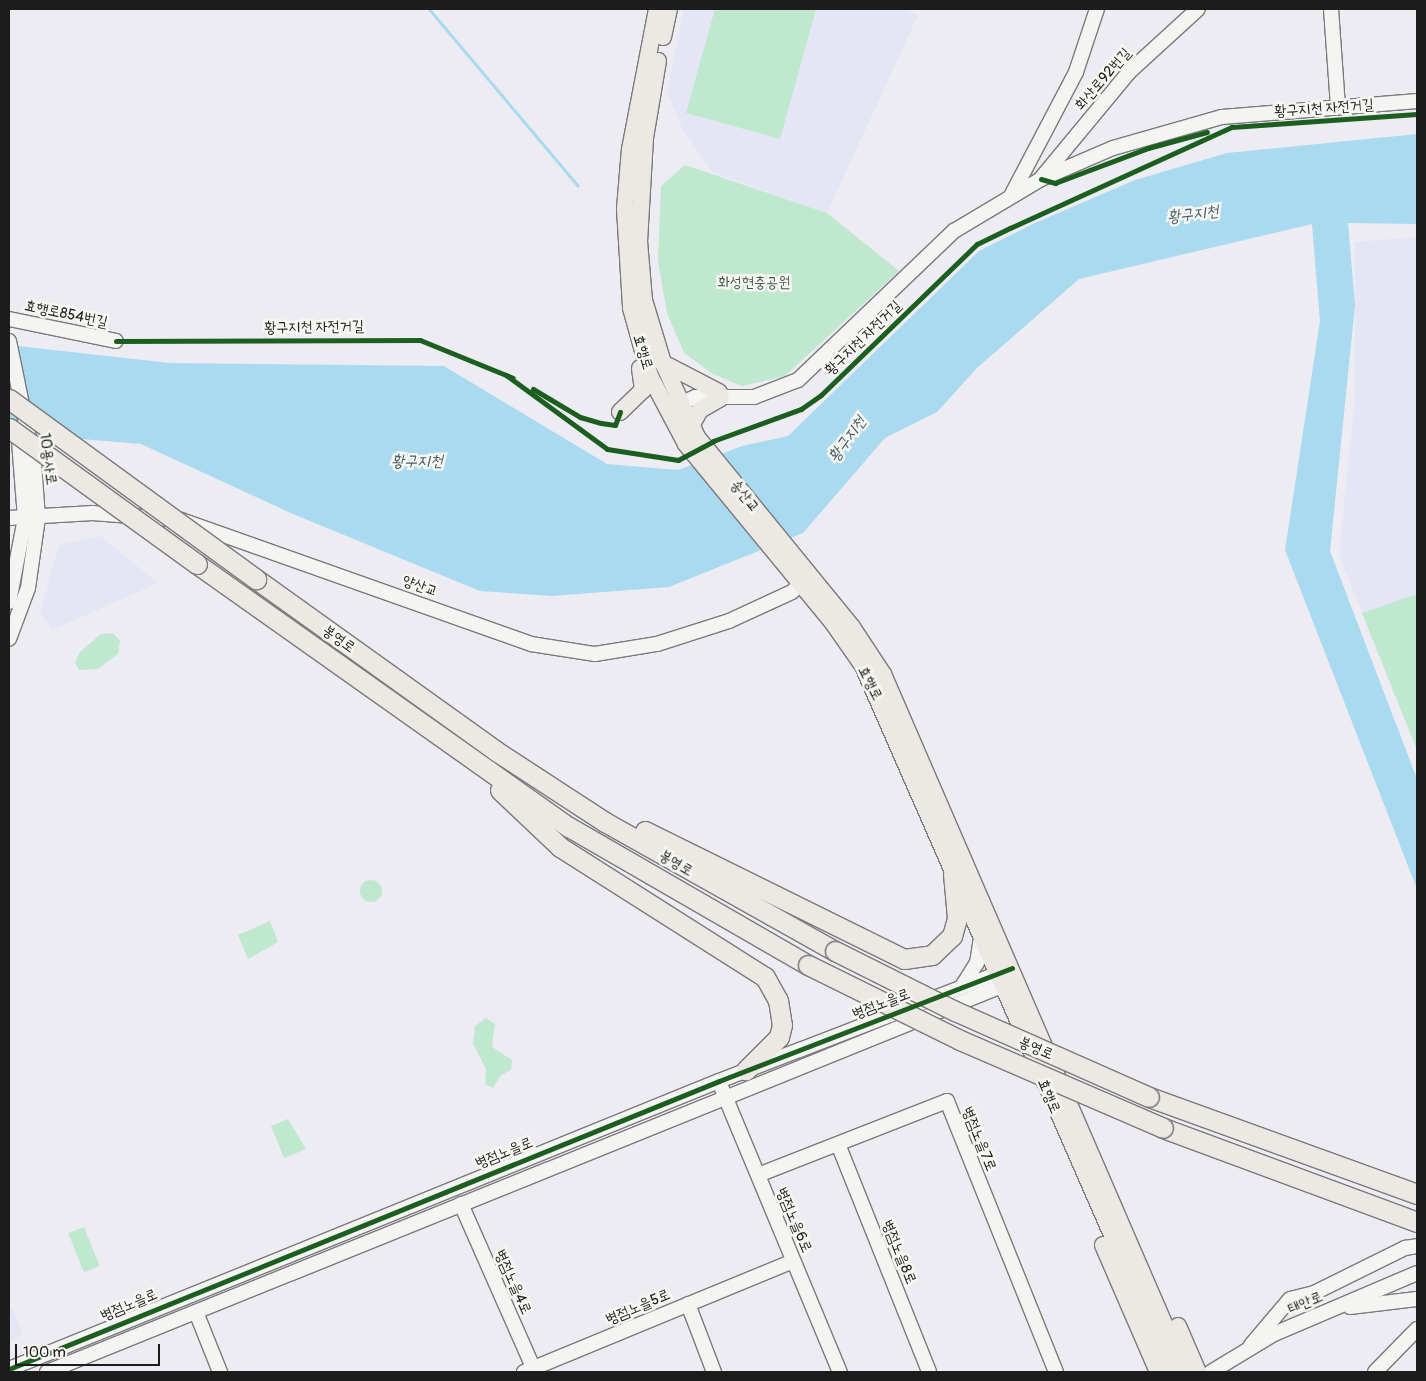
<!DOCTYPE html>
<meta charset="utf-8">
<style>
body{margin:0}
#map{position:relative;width:1426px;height:1381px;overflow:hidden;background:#ececf2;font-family:Pangolin,"Poor Story",sans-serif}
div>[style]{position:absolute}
.built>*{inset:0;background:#e4e6f6}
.green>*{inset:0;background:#bfe8cf;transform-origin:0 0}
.round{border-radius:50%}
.water>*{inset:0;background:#aadaf0}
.stream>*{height:3px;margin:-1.5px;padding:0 1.5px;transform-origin:1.5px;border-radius:1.5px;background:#aadaf0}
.roads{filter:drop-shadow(1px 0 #7a7a7c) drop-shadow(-1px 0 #7a7a7c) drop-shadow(0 1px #7a7a7c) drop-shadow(0 -1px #7a7a7c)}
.minor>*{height:14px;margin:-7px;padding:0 7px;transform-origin:7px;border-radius:7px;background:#f4f4f3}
.major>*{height:16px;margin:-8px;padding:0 8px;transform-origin:8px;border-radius:8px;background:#ece9e4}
.highway>*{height:19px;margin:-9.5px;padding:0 9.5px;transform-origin:9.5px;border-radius:9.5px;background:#ece9e4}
.bridges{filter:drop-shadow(1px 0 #7a7a7c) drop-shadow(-1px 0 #7a7a7c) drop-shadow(0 1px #7a7a7c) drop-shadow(0 -1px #7a7a7c)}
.highway-bridge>*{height:19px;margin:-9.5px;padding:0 9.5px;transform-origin:9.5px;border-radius:9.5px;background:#ece9e4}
.cycleway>*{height:5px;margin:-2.5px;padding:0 2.5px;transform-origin:2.5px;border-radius:2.5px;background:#1b5e20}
span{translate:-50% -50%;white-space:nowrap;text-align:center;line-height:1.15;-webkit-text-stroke:5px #f6f6f2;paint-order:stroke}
.street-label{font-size:15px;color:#1c1c1c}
.park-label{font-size:15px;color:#425849}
.water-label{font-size:16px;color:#445c66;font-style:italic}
.frame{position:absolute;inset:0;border:10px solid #1c1c1c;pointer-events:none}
.scale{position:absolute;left:15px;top:1344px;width:145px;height:22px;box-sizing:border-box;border:2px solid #1c1c1c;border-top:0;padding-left:6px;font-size:15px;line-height:18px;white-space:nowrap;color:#1c1c1c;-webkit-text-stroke:4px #f6f6f2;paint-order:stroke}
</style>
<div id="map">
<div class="built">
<i style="clip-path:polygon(684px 9px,903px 9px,918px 15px,827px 213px,712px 172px,682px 128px,667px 92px)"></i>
<i style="clip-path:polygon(1417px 237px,1417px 750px,1339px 555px,1355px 396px,1355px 242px)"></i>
<i style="clip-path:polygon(100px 536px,158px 583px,52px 630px,40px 612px,59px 545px)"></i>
<i style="clip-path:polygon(9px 1300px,23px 1335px,9px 1341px)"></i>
</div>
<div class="green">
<i style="clip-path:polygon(715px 9px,816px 9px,780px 139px,686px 113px)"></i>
<i style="clip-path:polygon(685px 165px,827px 213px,899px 271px,785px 376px,742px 386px,713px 374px,684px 353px,667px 313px,658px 261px,661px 186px)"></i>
<i style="clip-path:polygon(1417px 594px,1417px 750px,1362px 613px)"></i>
<i style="clip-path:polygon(113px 633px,120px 641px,118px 654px,98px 669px,79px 670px,75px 662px,80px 652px,101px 634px)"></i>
<i class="round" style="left:360px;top:880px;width:22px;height:22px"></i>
<i style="clip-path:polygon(270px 921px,278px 942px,248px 959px,238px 935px)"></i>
<i style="clip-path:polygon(486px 1018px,495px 1024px,492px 1047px,512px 1060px,511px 1070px,501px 1075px,493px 1088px,485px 1084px,486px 1069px,473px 1044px,475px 1026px)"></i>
<i style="clip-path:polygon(288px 1119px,306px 1149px,284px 1158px,271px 1126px)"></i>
<i style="left:84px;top:1227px;width:42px;height:17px;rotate:68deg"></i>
</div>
<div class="water">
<i style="clip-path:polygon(1417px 134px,1417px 224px,1348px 223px,1355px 305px,1330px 551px,1417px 779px,1417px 889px,1285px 550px,1320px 321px,1312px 224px,1079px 279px,977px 368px,937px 412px,885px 438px,803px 533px,669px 587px,552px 596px,480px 591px,293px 514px,141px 444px,9px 433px,9px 345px,170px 363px,444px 366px,607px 464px,678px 470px,742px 446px,788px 436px,979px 251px,1035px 223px,1135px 180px,1227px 153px)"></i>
</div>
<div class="stream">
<i style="left:429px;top:9px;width:231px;rotate:49.9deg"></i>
</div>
<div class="roads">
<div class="minor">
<i style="left:1331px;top:9px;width:98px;rotate:85.9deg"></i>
<i style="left:1043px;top:176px;width:135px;rotate:-50.4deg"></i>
<i style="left:1129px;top:72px;width:93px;rotate:-42.4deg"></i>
<i style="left:1011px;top:196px;width:140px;rotate:-62.3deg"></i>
<i style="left:1076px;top:72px;width:66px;rotate:-71.6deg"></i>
<i style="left:9px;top:319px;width:109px;rotate:11.6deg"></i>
<i style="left:9px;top:341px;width:125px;rotate:78.4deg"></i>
<i style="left:34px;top:463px;width:55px;rotate:85.8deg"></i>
<i style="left:38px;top:518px;width:71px;rotate:98.1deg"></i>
<i style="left:28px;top:588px;width:54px;rotate:110.4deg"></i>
<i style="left:672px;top:407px;width:25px;rotate:-23deg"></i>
<i style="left:695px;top:397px;width:59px"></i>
<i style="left:754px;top:397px;width:47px;rotate:-21.1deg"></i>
<i style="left:798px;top:380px;width:216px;rotate:-43.7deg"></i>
<i style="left:954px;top:231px;width:101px;rotate:-30.9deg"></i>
<i style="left:1041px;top:179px;width:78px;rotate:-23.3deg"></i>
<i style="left:1113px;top:148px;width:113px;rotate:-15.9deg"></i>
<i style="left:1222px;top:117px;width:196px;rotate:-4.7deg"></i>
<i style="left:9px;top:518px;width:84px;rotate:-3.4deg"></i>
<i style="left:93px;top:513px;width:88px;rotate:4.5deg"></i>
<i style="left:181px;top:520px;width:371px;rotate:19.5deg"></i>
<i style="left:531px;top:644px;width:65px;rotate:8.9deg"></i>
<i style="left:595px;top:654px;width:63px;rotate:-9.2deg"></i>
<i style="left:657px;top:644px;width:76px;rotate:-17.7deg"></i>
<i style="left:729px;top:621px;width:69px;rotate:-24.7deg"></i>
<i style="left:792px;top:592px;width:21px;rotate:-43deg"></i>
<i style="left:9px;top:602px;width:86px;rotate:-79.2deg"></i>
<i style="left:25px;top:518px;width:88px;rotate:-94.5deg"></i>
<i style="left:963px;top:985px;width:26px;rotate:-58deg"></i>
<i style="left:977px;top:963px;width:26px;rotate:-81deg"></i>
<i style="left:722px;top:1089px;width:307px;rotate:67.4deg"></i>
<i style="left:838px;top:1144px;width:245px;rotate:68.2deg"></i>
<i style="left:758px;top:1175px;width:203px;rotate:-21.4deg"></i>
<i style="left:947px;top:1101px;width:292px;rotate:68.1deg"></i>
<i style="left:461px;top:1204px;width:184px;rotate:66.2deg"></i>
<i style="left:688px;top:1304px;width:73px;rotate:69.1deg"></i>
<i style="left:1350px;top:1307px;width:67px;rotate:-6.8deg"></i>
<i style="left:196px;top:1312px;width:65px;rotate:68.2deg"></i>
<i style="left:1251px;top:1345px;width:60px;rotate:-49.7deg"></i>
<i style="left:1290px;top:1299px;width:25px;rotate:-14deg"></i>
<i style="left:1314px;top:1293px;width:102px;rotate:-26.3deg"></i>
<i style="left:1405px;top:1248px;width:12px;rotate:-9deg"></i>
<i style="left:9px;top:1369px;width:766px;rotate:-22.08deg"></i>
<i style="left:719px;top:1081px;width:309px;rotate:-21.1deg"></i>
<i style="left:47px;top:1372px;width:1041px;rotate:-22.01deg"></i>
<i style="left:524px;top:1372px;width:291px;rotate:-22.4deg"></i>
<i style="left:1211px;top:1372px;width:74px;rotate:-31.1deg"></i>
<i style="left:1274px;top:1334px;width:155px;rotate:-23.1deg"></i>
<i style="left:1375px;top:1372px;width:60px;rotate:-45.7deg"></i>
</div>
<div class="major">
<i style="left:657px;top:9px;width:143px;rotate:100.9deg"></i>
<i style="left:630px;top:149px;width:60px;rotate:94.8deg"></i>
<i style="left:625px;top:209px;width:99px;rotate:86.5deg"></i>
<i style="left:631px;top:308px;width:71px;rotate:74.4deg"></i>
<i style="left:650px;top:376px;width:77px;rotate:62.1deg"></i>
<i style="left:686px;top:444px;width:232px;rotate:50.6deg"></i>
<i style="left:833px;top:623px;width:52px;rotate:55.1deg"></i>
<i style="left:863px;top:666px;width:771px;rotate:66.36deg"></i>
<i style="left:663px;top:37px;width:29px;rotate:-78deg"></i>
<i style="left:658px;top:61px;width:78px;rotate:99.6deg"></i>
<i style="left:645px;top:138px;width:103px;rotate:93.3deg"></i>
<i style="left:639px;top:241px;width:59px;rotate:85.2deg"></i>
<i style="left:644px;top:300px;width:66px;rotate:73.2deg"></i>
<i style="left:663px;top:363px;width:81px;rotate:65.3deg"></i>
<i style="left:697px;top:437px;width:245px;rotate:50.8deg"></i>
<i style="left:852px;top:627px;width:56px;rotate:56.6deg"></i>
<i style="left:883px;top:674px;width:761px;rotate:66.6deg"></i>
<i style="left:663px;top:363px;width:63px;rotate:27.4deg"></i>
<i style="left:620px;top:412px;width:32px;rotate:-44deg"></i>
<i style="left:643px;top:390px;width:22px;rotate:-98deg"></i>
<i style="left:691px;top:426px;width:18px;rotate:-61deg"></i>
<i style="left:700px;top:410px;width:24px;rotate:-30deg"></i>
<i style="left:1103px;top:1245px;width:138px;rotate:66.6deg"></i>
<i style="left:1178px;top:1326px;width:50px;rotate:66.5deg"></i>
</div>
<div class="highway">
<i style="left:197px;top:564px;width:456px;rotate:35.3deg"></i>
<i style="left:569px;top:827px;width:276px;rotate:30deg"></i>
<i style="left:256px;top:579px;width:295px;rotate:35.6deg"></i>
<i style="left:496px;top:751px;width:130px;rotate:33.1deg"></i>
<i style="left:605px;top:822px;width:264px;rotate:29.3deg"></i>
<i style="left:500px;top:790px;width:83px;rotate:43.5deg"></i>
<i style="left:560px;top:847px;width:243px;rotate:32.4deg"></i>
<i style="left:765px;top:977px;width:26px;rotate:61deg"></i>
<i style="left:778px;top:1000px;width:25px;rotate:81deg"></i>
<i style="left:782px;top:1025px;width:12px;rotate:104deg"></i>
<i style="left:779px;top:1037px;width:47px;rotate:135deg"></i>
<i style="left:645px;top:831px;width:289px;rotate:26.3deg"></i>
<i style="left:904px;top:959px;width:28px;rotate:-8deg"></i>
<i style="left:932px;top:955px;width:28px;rotate:-44deg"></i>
<i style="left:952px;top:936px;width:19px;rotate:-74deg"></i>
<i style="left:957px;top:918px;width:44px;rotate:-95.2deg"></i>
<i style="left:1149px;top:1097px;width:285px;rotate:19.9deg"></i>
<i style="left:1163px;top:1128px;width:271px;rotate:20.3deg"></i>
</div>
</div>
<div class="bridges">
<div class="highway-bridge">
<i style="left:9px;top:399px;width:306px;rotate:36.1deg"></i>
<i style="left:9px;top:428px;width:232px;rotate:35.9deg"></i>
<i style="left:835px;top:951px;width:134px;rotate:26.6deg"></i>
<i style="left:955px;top:1011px;width:212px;rotate:23.9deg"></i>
<i style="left:808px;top:965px;width:169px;rotate:26.3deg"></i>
<i style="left:960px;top:1040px;width:221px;rotate:23.4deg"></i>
</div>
</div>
<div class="cycleway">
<i style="left:1041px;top:179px;width:15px;rotate:16deg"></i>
<i style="left:1055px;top:183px;width:99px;rotate:-20.6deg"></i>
<i style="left:1148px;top:148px;width:61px;rotate:-15.2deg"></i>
<i style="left:116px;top:341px;width:304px;rotate:-0.2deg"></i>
<i style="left:420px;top:340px;width:100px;rotate:22.2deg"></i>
<i style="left:506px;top:375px;width:125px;rotate:36.2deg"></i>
<i style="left:607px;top:449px;width:72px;rotate:8.8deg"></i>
<i style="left:678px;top:460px;width:40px;rotate:-28deg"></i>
<i style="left:713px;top:441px;width:94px;rotate:-20deg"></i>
<i style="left:801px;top:409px;width:24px;rotate:-35deg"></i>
<i style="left:821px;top:395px;width:217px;rotate:-44.1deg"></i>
<i style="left:977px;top:244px;width:37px;rotate:-26deg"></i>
<i style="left:1010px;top:228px;width:244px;rotate:-24.5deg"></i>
<i style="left:1232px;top:127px;width:185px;rotate:-4deg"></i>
<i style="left:533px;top:389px;width:55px;rotate:30.8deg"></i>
<i style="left:580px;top:417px;width:22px;rotate:16deg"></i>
<i style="left:601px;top:423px;width:14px;rotate:8deg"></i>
<i style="left:615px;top:425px;width:14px;rotate:-69deg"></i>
<i style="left:9px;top:1369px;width:766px;rotate:-22.08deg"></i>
<i style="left:719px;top:1081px;width:314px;rotate:-21.1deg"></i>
</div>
<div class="street-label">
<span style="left:1103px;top:79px;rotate:-49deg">화산로92번길</span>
<span style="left:1324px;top:108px;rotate:-4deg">황구지천 자전거길</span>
<span style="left:66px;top:314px;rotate:12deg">효행로854번길</span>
<span style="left:314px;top:327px;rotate:-1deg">황구지천 자전거길</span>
<span style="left:863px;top:338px;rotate:-44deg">황구지천 자전거길</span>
<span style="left:643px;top:352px;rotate:73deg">효행로</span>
<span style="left:48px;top:459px;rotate:82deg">10용사로</span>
<span style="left:745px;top:496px;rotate:51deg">송산교</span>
<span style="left:420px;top:586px;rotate:20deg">양산교</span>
<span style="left:339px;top:639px;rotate:36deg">봉영로</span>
<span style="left:870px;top:683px;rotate:63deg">효행로</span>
<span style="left:676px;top:863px;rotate:31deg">봉영로</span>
<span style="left:881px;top:1004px;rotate:-21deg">병점노을로</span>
<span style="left:1036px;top:1048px;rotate:24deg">봉영로</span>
<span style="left:1049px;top:1096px;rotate:67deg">효행로</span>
<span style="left:979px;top:1139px;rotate:68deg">병점노을7로</span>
<span style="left:504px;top:1153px;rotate:-22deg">병점노을로</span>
<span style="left:794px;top:1220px;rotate:67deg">병점노을6로</span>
<span style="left:899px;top:1252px;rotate:68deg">병점노을8로</span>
<span style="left:513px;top:1282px;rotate:66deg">병점노을4로</span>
<span style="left:1305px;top:1303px;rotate:-23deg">태안로</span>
<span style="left:129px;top:1305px;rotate:-23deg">병점노을로</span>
<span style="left:638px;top:1307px;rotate:-23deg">병점노을5로</span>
</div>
<div class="park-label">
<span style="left:754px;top:283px">화성현충공원</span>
</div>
<div class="water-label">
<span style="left:1193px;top:214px;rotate:-7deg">황구지천</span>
<span style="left:847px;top:439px;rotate:-54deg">황구지천</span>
<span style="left:417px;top:461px">황구지천</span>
</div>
<div class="frame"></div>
<div class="scale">100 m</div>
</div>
